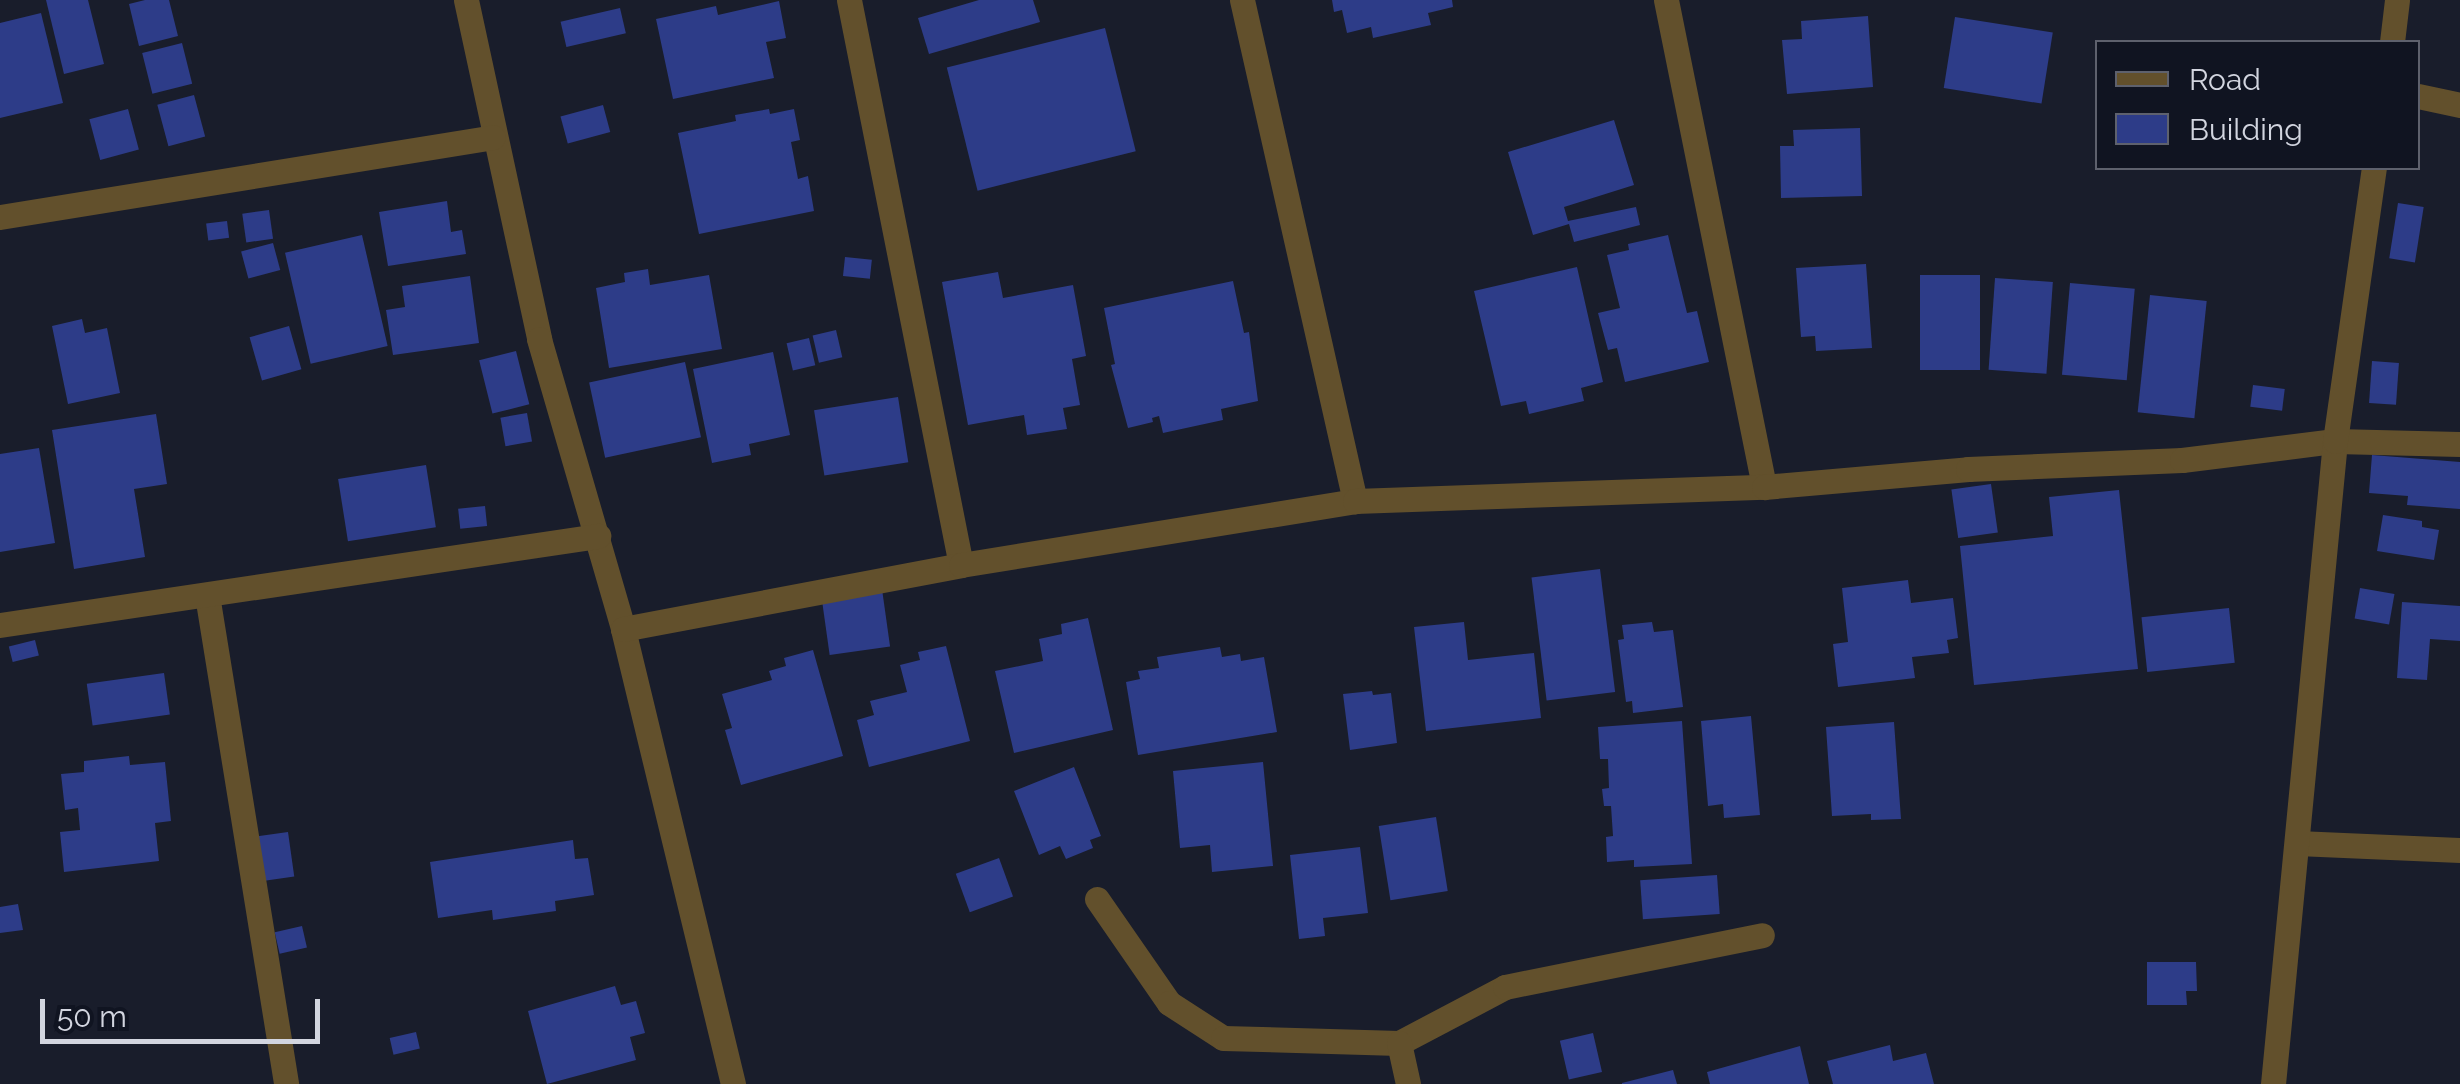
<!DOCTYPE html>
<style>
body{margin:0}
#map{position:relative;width:2460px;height:1084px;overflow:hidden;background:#191d2b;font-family:Raleway,sans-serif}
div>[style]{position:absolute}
.building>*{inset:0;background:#2d3c88;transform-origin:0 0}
.minor>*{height:25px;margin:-12.5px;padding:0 12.5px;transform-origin:12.5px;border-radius:12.5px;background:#62502c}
span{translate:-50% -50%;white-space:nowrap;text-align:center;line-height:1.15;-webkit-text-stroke:8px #101421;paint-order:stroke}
.legend{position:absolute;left:2095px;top:40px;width:325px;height:130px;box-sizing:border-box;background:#101421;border:2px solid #5e616d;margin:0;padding:12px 18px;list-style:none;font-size:30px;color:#d2d5df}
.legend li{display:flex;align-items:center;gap:20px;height:50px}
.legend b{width:50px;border:2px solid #5e616d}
.scale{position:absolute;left:40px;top:999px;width:280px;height:45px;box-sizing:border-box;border:5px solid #d2d5df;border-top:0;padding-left:12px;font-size:30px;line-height:35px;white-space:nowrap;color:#d2d5df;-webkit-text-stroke:8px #101421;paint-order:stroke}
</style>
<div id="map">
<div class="building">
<i style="clip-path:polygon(46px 0,88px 0,104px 64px,64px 74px)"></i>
<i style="clip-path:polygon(145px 0,169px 0,178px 36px,139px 46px,129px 4px)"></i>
<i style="clip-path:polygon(979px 0,1033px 0,1040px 22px,929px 54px,918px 18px)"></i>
<i style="clip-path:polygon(1332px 0,1452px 0,1453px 7px,1428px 13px,1431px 25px,1373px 38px,1371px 27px,1347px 33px,1342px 10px,1334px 12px)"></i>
<i style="clip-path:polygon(779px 1px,786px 38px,766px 42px,774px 78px,673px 99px,656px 19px,716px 6px,718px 15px)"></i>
<i style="left:620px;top:8px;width:26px;height:61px;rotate:77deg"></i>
<i style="clip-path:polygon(41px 13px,63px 103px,0 118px,0 23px)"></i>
<i style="clip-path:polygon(1868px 16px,1873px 87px,1787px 94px,1782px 40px,1802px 39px,1801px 21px)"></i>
<i style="left:1955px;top:17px;width:99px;height:72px;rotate:9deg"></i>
<i style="left:1105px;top:28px;width:127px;height:163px;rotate:76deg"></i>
<i style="left:182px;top:43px;width:42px;height:41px;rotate:76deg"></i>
<i style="left:194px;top:95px;width:43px;height:38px;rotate:75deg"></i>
<i style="left:603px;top:105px;width:28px;height:44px;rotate:75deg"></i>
<i style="left:128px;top:109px;width:42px;height:40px;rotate:75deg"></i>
<i style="clip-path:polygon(769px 109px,770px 114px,794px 109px,800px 140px,791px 142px,798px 179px,808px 176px,814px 211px,699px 234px,678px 133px,736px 121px,735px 115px)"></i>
<i style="clip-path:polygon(1614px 120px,1634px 185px,1564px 207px,1568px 221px,1636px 207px,1640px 225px,1574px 242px,1569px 224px,1533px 235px,1508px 152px)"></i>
<i style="clip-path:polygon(1860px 128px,1862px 196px,1781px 198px,1780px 146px,1794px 146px,1793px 130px)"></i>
<i style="clip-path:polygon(447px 201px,451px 232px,462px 230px,466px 254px,388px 266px,379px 212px)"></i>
<i style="left:2398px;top:203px;width:26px;height:56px;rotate:9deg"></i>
<i style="left:269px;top:210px;width:29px;height:27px;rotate:82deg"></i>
<i style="left:227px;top:221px;width:17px;height:21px;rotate:83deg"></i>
<i style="left:362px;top:235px;width:114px;height:79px;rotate:77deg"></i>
<i style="clip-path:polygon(1668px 235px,1687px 313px,1697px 311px,1709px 362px,1625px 382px,1617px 348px,1608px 350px,1598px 313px,1620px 308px,1607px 255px,1629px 250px,1628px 244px)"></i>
<i style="left:273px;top:243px;width:28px;height:33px;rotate:75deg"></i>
<i style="left:845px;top:257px;width:27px;height:19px;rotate:6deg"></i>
<i style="clip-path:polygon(1866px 264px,1872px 348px,1816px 351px,1815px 336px,1801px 337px,1796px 268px)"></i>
<i style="clip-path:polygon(1577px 267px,1603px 382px,1581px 388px,1584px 401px,1529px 414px,1526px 401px,1501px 406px,1474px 291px)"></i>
<i style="clip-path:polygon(648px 269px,650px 285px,709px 275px,722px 349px,609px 368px,596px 288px,625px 282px,624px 273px)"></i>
<i style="clip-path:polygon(998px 272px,1003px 298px,1073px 285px,1086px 356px,1072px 359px,1080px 405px,1063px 408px,1067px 429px,1027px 435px,1024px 415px,968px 425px,942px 282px)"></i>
<i style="left:1920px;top:275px;width:60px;height:95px"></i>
<i style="clip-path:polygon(470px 276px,479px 343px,393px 355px,386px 310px,405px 307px,402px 286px)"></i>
<i style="left:1995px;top:278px;width:58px;height:92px;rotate:4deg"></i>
<i style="clip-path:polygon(1233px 281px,1244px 333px,1249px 332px,1258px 401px,1221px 409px,1223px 420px,1163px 433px,1159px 416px,1152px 418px,1153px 422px,1128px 428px,1111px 365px,1115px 364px,1104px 308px)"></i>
<i style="left:2070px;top:283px;width:65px;height:92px;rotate:5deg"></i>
<i style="left:2150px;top:295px;width:57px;height:118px;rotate:6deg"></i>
<i style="clip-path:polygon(82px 319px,85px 333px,107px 328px,120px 393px,68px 404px,52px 326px)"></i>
<i style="left:289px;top:326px;width:45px;height:41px;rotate:74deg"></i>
<i style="left:836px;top:330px;width:28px;height:24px;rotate:77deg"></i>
<i style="left:809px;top:338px;width:28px;height:23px;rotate:77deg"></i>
<i style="left:516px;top:351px;width:55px;height:38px;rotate:76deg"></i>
<i style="clip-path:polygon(773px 352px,790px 435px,749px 444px,751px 455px,712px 463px,693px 369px)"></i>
<i style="left:2372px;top:361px;width:27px;height:42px;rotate:4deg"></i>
<i style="left:685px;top:362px;width:77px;height:98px;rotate:78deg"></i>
<i style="left:2253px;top:385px;width:32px;height:22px;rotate:7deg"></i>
<i style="left:898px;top:397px;width:66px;height:85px;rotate:81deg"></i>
<i style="left:527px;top:413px;width:29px;height:27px;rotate:80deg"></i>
<i style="clip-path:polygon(156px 414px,167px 484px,134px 489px,145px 557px,74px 569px,52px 430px)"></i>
<i style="clip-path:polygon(39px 448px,55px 543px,0 552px,0 454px)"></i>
<i style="clip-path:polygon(2372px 455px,2460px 462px,2460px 509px,2407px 505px,2408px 496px,2369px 493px)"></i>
<i style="left:426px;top:465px;width:63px;height:89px;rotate:81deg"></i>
<i style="left:1991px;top:484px;width:49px;height:40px;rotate:82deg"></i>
<i style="clip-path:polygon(2119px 490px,2138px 669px,1974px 685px,1960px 546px,2053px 536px,2049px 497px)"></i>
<i style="left:485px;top:506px;width:20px;height:27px;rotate:84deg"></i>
<i style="clip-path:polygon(2383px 515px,2422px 521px,2422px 527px,2439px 530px,2434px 560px,2377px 551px)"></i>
<i style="left:1600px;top:569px;width:124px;height:69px;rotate:83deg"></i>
<i style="clip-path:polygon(1908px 580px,1911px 603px,1953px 598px,1958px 638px,1947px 640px,1949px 653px,1912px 657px,1915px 678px,1838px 687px,1833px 644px,1848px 642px,1842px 588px)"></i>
<i style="left:2360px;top:588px;width:35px;height:31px;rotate:10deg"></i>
<i style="left:882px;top:589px;width:58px;height:61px;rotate:82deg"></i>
<i style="clip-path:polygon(2402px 602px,2460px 606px,2460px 641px,2430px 639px,2427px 680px,2397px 678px)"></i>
<i style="left:2229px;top:608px;width:55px;height:88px;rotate:84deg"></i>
<i style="clip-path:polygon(1088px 618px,1113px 730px,1014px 753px,995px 671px,1043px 661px,1039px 639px,1062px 634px,1061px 624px)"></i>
<i style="clip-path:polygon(1464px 622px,1468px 660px,1534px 653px,1541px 718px,1426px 731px,1414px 627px)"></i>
<i style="clip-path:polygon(1652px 622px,1654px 632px,1673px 630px,1683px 707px,1633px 713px,1632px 701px,1626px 702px,1618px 640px,1624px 639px,1622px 625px)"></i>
<i style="left:35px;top:640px;width:16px;height:27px;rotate:76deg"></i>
<i style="clip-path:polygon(946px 646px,970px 741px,869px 767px,857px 720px,874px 715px,870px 701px,907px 692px,900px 665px,920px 660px,918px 652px)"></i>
<i style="clip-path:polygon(1220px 647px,1222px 657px,1240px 654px,1241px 661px,1264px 657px,1277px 732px,1138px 755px,1126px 682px,1140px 679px,1138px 671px,1159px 668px,1157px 657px)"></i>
<i style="clip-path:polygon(813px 650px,843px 756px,741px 785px,725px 730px,732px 728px,722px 694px,772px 680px,769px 671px,786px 666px,784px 658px)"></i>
<i style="left:164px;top:673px;width:42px;height:78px;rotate:82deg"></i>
<i style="clip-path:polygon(1372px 691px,1373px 695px,1391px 693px,1397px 743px,1350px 750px,1343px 694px)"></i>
<i style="clip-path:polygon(1751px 716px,1760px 815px,1724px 818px,1723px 804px,1708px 806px,1701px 721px)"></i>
<i style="clip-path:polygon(1682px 721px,1692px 864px,1634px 867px,1634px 860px,1607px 862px,1606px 837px,1613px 836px,1611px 806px,1604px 806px,1602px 789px,1609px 788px,1608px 759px,1600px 759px,1598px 727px)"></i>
<i style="clip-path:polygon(1894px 722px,1901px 819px,1871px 820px,1871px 814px,1832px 816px,1826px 727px)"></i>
<i style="clip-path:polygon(129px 756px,130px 765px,165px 762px,171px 821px,155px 823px,159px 861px,64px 872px,60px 832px,80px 830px,78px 808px,65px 810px,61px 774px,84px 772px,84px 761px)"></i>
<i style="clip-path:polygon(1263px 762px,1273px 866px,1212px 872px,1210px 845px,1180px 848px,1173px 771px)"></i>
<i style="clip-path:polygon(1074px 767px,1101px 836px,1090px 840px,1093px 848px,1066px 859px,1060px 846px,1039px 855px,1014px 791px)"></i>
<i style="left:1436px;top:817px;width:75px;height:58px;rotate:81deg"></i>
<i style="left:288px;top:832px;width:45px;height:37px;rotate:82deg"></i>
<i style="clip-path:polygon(573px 840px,575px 859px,588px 858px,594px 895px,555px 901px,556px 911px,493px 920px,492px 910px,438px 918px,430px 862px)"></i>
<i style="clip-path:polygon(1360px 847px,1368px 913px,1323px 918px,1325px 936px,1299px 939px,1290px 855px)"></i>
<i style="left:999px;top:858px;width:41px;height:46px;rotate:70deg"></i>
<i style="left:1717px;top:875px;width:39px;height:77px;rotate:86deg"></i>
<i style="clip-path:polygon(18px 904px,23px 930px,0 933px,0 907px)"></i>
<i style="left:302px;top:926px;width:22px;height:28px;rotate:77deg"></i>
<i style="clip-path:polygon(2147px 962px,2196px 962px,2197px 991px,2186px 991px,2187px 1005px,2147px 1005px)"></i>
<i style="clip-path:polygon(615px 986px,621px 1005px,636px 1001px,645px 1033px,630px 1037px,636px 1060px,547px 1084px,528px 1011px)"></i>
<i style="left:416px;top:1032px;width:17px;height:27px;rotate:77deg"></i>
<i style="left:1593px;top:1033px;width:40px;height:34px;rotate:77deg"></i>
<i style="clip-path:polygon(1890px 1045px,1893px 1061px,1926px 1053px,1934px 1084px,1833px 1084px,1827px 1061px)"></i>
<i style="clip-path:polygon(1800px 1046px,1809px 1084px,1710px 1084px,1707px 1072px)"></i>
<i style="clip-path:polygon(1673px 1070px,1677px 1084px,1622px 1084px,1622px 1083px)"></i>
</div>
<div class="minor">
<i style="left:466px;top:0;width:347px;rotate:77.8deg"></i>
<i style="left:539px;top:339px;width:302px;rotate:73.8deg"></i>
<i style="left:849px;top:0;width:576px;rotate:78.79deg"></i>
<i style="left:1242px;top:0;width:514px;rotate:77.29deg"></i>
<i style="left:1666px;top:0;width:497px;rotate:78.6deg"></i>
<i style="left:2392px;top:42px;width:42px;rotate:-83.2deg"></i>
<i style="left:2418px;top:96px;width:43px;rotate:12.1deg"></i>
<i style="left:0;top:217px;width:499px;rotate:-9.2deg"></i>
<i style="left:207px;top:595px;width:495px;rotate:80.8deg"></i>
<i style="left:0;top:625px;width:605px;rotate:-8.47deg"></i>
<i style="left:2297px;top:843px;width:163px;rotate:2.5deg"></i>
<i style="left:1097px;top:899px;width:126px;rotate:55.3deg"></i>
<i style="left:1169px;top:1003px;width:64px;rotate:32.9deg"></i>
<i style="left:1223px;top:1038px;width:176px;rotate:1.6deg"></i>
<i style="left:1399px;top:1043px;width:120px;rotate:-27.8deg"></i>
<i style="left:1505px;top:987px;width:262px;rotate:-11.4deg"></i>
<i style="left:1399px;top:1043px;width:42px;rotate:77.6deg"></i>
<i style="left:733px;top:1084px;width:468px;rotate:-103.6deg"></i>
<i style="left:623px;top:629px;width:344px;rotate:-10.7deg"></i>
<i style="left:961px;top:565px;width:399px;rotate:-9.2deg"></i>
<i style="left:1355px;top:501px;width:409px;rotate:-2deg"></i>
<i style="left:1764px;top:487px;width:205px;rotate:-5deg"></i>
<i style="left:1968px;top:469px;width:214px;rotate:-2.4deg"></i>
<i style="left:2182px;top:460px;width:154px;rotate:-7.1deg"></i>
<i style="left:2335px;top:441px;width:125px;rotate:1.4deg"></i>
<i style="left:2273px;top:1084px;width:646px;rotate:-84.49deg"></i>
<i style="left:2335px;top:441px;width:276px;rotate:-81.9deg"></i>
</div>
<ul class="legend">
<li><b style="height:12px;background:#62502c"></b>Road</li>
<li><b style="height:28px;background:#2d3c88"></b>Building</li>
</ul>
<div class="scale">50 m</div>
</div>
